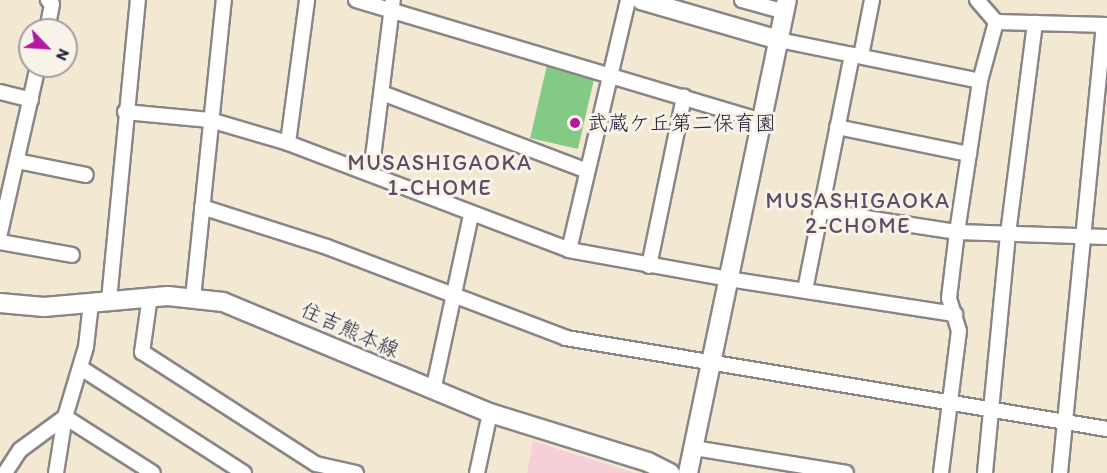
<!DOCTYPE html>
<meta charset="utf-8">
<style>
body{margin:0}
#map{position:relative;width:1107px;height:473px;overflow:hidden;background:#f3e9d3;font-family:Itim,"Klee One",sans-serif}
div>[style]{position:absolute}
.built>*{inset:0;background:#f6cfd9}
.green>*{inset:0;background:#84ca85;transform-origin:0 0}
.roads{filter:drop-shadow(2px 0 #8a8687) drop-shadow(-2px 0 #8a8687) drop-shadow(0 2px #8a8687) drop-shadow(0 -2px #8a8687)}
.street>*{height:14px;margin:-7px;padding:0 7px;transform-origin:7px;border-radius:7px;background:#fff}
.secondary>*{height:18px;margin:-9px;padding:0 9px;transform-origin:9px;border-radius:9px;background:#fff}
.dots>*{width:16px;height:16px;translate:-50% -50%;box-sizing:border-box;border:3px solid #f7f3e8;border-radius:50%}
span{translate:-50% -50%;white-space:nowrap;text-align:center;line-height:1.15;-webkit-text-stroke:6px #f7f3e8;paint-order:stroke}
.poi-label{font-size:21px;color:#22223b}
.left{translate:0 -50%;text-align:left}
.street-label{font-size:21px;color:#22223b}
.neighbourhood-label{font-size:22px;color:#604c65;letter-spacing:1.5px}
.north{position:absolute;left:18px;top:18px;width:60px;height:60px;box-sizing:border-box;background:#f7f3e8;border:2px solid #a29fa3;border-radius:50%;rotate:115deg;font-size:16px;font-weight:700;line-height:24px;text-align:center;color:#22223b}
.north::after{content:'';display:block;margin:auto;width:21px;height:27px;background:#b5179e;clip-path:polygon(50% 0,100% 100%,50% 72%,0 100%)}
</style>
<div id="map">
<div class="built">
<i style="clip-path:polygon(533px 441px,634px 473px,527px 473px)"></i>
</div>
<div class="green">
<i style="left:547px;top:65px;width:49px;height:75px;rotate:13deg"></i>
</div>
<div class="roads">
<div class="street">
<i style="left:356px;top:0;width:425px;rotate:16.6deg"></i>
<i style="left:742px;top:0;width:45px;rotate:15.6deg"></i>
<i style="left:977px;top:0;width:29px;rotate:49deg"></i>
<i style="left:996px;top:22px;width:111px;rotate:1.5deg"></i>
<i style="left:47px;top:30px;width:26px;rotate:-79deg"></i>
<i style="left:52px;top:4px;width:6px;rotate:-135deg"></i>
<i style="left:779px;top:40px;width:205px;rotate:11.5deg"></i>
<i style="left:861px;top:56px;width:57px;rotate:-78.9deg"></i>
<i style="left:0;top:92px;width:32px;rotate:14deg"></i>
<i style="left:382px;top:93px;width:217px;rotate:20.8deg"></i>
<i style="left:125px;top:112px;width:85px;rotate:5.4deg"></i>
<i style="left:210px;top:120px;width:81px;rotate:16.4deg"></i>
<i style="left:288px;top:143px;width:301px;rotate:20.8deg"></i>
<i style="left:569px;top:250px;width:162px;rotate:10.3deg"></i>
<i style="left:728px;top:279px;width:230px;rotate:8.8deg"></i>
<i style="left:837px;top:127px;width:135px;rotate:11.6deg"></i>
<i style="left:288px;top:143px;width:144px;rotate:-82.4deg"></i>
<i style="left:17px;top:161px;width:70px;rotate:11.5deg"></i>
<i style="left:371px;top:173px;width:174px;rotate:-82.8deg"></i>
<i style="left:202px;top:207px;width:131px;rotate:17.7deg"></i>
<i style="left:327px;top:247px;width:256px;rotate:20.8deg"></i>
<i style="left:566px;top:338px;width:549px;rotate:9.55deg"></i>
<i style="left:821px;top:211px;width:138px;rotate:8.8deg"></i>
<i style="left:957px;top:232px;width:150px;rotate:1.9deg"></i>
<i style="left:0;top:233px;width:171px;rotate:-77.2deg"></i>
<i style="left:0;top:242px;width:73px;rotate:10.2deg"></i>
<i style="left:569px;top:250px;width:257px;rotate:-76.7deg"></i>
<i style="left:649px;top:266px;width:173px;rotate:-78.3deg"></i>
<i style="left:805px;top:290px;width:240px;rotate:-78.7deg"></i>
<i style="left:150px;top:296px;width:57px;rotate:98.1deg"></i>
<i style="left:142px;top:352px;width:207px;rotate:32.8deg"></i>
<i style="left:316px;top:464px;width:41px;rotate:12.7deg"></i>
<i style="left:193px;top:298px;width:300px;rotate:-84.1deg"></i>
<i style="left:109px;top:300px;width:301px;rotate:-84.5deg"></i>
<i style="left:81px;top:368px;width:194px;rotate:32.8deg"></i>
<i style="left:433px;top:391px;width:180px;rotate:-77.8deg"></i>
<i style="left:694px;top:448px;width:154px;rotate:9.3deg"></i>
<i style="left:5px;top:473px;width:27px;rotate:-57deg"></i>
<i style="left:20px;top:450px;width:56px;rotate:-36.3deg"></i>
<i style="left:65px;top:417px;width:73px;rotate:-73.3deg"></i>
<i style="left:86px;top:347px;width:44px;rotate:-83.5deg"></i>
<i style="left:56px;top:473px;width:57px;rotate:-80.9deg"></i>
<i style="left:65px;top:417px;width:104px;rotate:32.5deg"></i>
<i style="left:477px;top:473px;width:61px;rotate:-77.8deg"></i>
<i style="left:941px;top:473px;width:143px;rotate:-82.8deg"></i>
<i style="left:959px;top:331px;width:34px;rotate:-107deg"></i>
<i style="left:949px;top:298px;width:66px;rotate:-83.1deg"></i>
<i style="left:957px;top:232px;width:153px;rotate:-81.3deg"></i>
<i style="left:980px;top:81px;width:61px;rotate:-74.8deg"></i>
<i style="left:985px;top:473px;width:240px;rotate:-84.5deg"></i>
<i style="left:1008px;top:234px;width:213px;rotate:-82.7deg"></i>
<i style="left:1060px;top:473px;width:450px;rotate:-84.4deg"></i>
</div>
<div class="secondary">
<i style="left:641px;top:0;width:144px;rotate:16.2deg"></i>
<i style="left:0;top:303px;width:44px;rotate:5.2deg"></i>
<i style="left:44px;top:307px;width:124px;rotate:-5.1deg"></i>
<i style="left:168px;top:296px;width:55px;rotate:6.2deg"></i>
<i style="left:223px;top:302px;width:289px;rotate:22.6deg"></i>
<i style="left:490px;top:413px;width:165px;rotate:17.2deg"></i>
<i style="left:648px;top:462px;width:25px;rotate:27deg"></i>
<i style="left:688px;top:473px;width:483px;rotate:-78.2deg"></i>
</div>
</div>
<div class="dots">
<i style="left:575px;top:123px;background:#b5179e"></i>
</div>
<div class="poi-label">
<span class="left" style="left:587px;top:123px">武蔵ケ丘第二保育園</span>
</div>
<div class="street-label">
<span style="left:350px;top:330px;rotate:24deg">住吉熊本線</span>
</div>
<div class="neighbourhood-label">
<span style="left:440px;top:175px">MUSASHIGAOKA<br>1-CHOME</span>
<span style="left:858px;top:213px">MUSASHIGAOKA<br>2-CHOME</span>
</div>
<div class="north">N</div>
</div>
